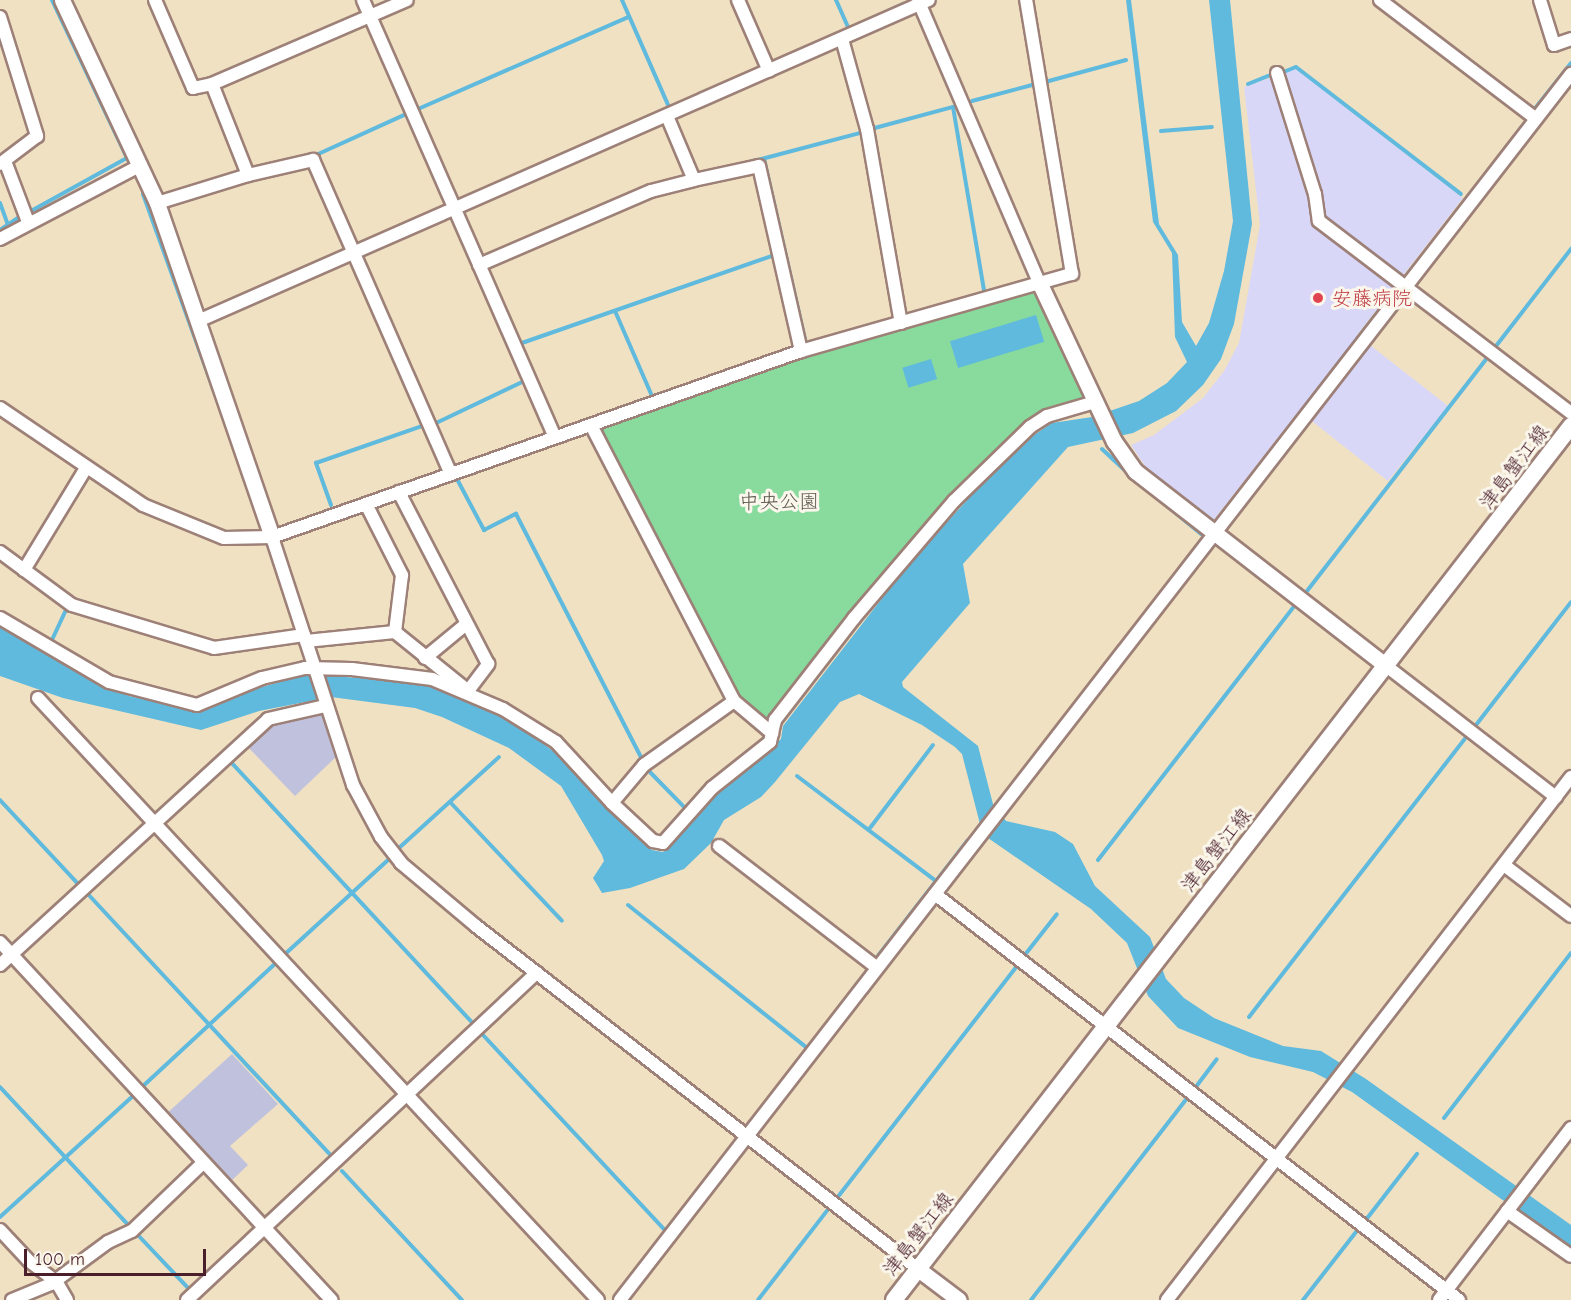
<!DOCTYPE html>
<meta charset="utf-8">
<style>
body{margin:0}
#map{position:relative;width:1571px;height:1300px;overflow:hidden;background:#f0e1c3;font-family:"Comic Neue","Klee One",sans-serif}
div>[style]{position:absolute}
.built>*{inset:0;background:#d9d7f8}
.industrial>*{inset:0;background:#c0c2dd}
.green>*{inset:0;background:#88db9c}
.water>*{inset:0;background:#5fbadd;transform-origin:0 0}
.stream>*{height:4px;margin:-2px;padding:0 2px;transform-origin:2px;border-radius:2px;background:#5fbadd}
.roads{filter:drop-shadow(2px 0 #9d8077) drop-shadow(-2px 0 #9d8077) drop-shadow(0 2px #9d8077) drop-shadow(0 -2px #9d8077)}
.minor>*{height:12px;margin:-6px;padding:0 6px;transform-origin:6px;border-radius:6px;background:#fff}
.tertiary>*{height:15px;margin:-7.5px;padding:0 7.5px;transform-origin:7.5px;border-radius:7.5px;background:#fff}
.secondary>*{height:16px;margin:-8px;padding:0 8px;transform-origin:8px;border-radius:8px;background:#fff}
.dots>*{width:16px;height:16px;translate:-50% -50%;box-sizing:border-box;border:3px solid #fbf7ec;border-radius:50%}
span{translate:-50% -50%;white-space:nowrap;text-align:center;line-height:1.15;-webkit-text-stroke:6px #fbf7ec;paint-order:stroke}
.health-label{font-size:20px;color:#be3a42}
.left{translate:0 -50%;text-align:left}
.street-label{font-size:20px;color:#4a1f2b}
.park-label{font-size:20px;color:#5d574d}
.scale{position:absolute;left:24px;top:1249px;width:182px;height:27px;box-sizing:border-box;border:3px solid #4a1f2b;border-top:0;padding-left:8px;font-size:18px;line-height:21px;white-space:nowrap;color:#4a1f2b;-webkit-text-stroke:4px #fbf7ec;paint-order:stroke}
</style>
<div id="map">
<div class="built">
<i style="clip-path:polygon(1296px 69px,1463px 198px,1357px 335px,1448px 406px,1388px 481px,1299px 411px,1213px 521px,1145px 466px,1131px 445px,1154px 435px,1203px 398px,1224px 371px,1239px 343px,1260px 225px,1244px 87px)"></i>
</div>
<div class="industrial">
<i style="clip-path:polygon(322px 713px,337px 756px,295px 796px,245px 744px,265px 725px)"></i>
<i style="clip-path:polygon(232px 1054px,278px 1104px,230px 1146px,248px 1165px,228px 1184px,164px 1116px)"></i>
</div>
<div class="green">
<i style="clip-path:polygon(1029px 291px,1038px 294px,1085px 398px,1027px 424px,766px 722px,739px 699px,598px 431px,602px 426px,823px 350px)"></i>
</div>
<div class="water">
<i style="clip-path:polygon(1126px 0,1131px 0,1159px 224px,1178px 255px,1182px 322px,1196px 346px,1209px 323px,1224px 271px,1233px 221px,1209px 0,1230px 0,1252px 224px,1234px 324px,1221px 359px,1203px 385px,1176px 411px,1133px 433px,1068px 447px,963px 564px,970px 603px,902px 682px,903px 687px,978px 746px,993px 804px,1006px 821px,1055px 832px,1073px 844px,1095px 886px,1150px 937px,1166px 979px,1184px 998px,1214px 1018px,1283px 1046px,1321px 1051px,1366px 1079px,1571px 1225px,1571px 1249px,1352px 1092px,1313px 1072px,1250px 1057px,1178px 1028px,1148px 996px,1127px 943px,1091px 909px,988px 838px,980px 824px,962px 754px,955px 747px,922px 725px,859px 694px,840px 702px,775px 782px,761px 797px,724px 820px,711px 843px,684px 869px,630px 888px,602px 893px,593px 878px,604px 861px,602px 855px,561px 786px,509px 748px,442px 717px,415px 708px,331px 697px,259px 711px,201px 730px,63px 698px,0 676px,0 625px,84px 675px,129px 696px,197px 711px,244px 692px,308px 674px,422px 683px,449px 692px,518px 725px,540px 741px,568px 763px,652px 850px,663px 852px,720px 788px,781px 739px,783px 726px,911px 561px,972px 495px,1034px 435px,1052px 423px,1092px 417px,1139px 401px,1167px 383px,1187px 362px,1175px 337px,1172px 253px,1153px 222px)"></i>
<i style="left:1036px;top:315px;width:28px;height:90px;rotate:73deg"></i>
<i style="left:931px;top:359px;width:21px;height:30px;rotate:73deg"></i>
</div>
<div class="stream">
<i style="left:622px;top:0;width:117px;rotate:66.3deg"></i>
<i style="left:836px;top:0;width:32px;rotate:66deg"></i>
<i style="left:849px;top:29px;width:60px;rotate:-24.8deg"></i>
<i style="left:1281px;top:73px;width:16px;rotate:-22deg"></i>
<i style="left:1296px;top:67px;width:208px;rotate:37.6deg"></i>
<i style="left:1045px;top:82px;width:84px;rotate:-15.2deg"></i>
<i style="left:1248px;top:84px;width:27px;rotate:-22deg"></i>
<i style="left:972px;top:101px;width:66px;rotate:-14.9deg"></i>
<i style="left:953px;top:107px;width:187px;rotate:80.4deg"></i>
<i style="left:418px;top:109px;width:230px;rotate:-23.6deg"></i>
<i style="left:1533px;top:111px;width:61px;rotate:-51.6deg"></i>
<i style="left:871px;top:129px;width:88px;rotate:-15.1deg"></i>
<i style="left:1161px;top:131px;width:51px;rotate:-4.5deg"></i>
<i style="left:316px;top:155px;width:97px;rotate:-24.4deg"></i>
<i style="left:764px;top:159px;width:186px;rotate:77.2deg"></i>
<i style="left:754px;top:161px;width:114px;rotate:-14.8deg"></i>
<i style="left:143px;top:194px;width:209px;rotate:70.2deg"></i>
<i style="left:0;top:203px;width:23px;rotate:70deg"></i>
<i style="left:31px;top:211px;width:110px;rotate:-28.9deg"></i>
<i style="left:127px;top:158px;width:175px;rotate:-115.4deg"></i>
<i style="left:574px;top:218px;width:37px;rotate:-24deg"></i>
<i style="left:0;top:230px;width:25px;rotate:-34deg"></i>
<i style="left:1405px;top:278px;width:201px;rotate:-52.3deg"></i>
<i style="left:615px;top:311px;width:93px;rotate:66.5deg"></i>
<i style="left:519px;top:344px;width:270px;rotate:-19.2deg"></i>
<i style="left:1496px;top:346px;width:123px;rotate:-52.3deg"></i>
<i style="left:434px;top:424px;width:100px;rotate:-25.5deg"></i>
<i style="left:524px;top:381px;width:4px;rotate:-117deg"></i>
<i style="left:1102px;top:449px;width:38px;rotate:43deg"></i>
<i style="left:457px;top:479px;width:58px;rotate:62.1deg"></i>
<i style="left:484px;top:530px;width:36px;rotate:-27deg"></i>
<i style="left:516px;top:514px;width:278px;rotate:62.8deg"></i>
<i style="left:1239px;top:492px;width:260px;rotate:-52.3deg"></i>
<i style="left:1161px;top:501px;width:52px;rotate:39.5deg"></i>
<i style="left:331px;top:505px;width:45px;rotate:-109.7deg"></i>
<i style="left:316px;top:463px;width:115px;rotate:-19.2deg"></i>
<i style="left:1182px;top:565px;width:41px;rotate:-52deg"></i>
<i style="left:1307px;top:591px;width:296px;rotate:-52.3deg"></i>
<i style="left:51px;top:642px;width:40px;rotate:-65deg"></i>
<i style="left:1476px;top:725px;width:155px;rotate:-52.3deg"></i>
<i style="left:229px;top:760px;width:357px;rotate:47.2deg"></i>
<i style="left:647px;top:769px;width:54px;rotate:45.7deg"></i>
<i style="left:797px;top:776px;width:174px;rotate:37.1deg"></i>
<i style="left:1005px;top:794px;width:189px;rotate:-52.1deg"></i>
<i style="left:0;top:800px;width:116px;rotate:47.1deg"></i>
<i style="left:450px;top:802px;width:163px;rotate:46.7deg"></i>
<i style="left:870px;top:828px;width:104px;rotate:-52.8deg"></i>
<i style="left:399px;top:848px;width:135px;rotate:-42.3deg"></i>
<i style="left:1098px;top:860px;width:319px;rotate:-52.3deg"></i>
<i style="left:86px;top:892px;width:360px;rotate:47.1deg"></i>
<i style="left:628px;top:905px;width:229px;rotate:38.6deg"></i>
<i style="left:284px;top:955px;width:142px;rotate:-42.4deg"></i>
<i style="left:1024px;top:956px;width:53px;rotate:-51.8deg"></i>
<i style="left:874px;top:961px;width:153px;rotate:-52.2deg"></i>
<i style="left:1249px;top:1017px;width:352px;rotate:-52.2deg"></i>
<i style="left:483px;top:1035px;width:267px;rotate:47deg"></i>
<i style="left:0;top:1087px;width:191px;rotate:47.1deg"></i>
<i style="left:142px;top:1087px;width:185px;rotate:-42.8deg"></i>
<i style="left:1195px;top:1088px;width:36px;rotate:-53deg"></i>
<i style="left:770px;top:1097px;width:164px;rotate:-52.4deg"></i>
<i style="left:1444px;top:1118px;width:208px;rotate:-52.4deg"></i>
<i style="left:342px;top:1171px;width:176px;rotate:47.1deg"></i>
<i style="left:837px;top:1198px;width:295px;rotate:-52.2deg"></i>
<i style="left:0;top:1217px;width:183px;rotate:-42.3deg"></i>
<i style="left:1365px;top:1221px;width:85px;rotate:-52.2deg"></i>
<i style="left:136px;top:1233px;width:76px;rotate:46.6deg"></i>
<i style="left:622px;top:1288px;width:185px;rotate:-52.3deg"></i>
<i style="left:758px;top:1300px;width:118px;rotate:-52.3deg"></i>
<i style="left:1031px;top:1300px;width:257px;rotate:-52.3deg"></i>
<i style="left:1303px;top:1300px;width:91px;rotate:-52.1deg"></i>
</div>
<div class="roads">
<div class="minor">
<i style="left:155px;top:0;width:96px;rotate:66.6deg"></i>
<i style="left:193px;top:88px;width:19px;rotate:-12deg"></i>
<i style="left:212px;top:84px;width:98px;rotate:68.4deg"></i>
<i style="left:248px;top:175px;width:95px;rotate:162.9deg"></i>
<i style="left:363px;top:0;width:477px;rotate:66.3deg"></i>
<i style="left:738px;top:0;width:77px;rotate:66.4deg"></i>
<i style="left:918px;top:0;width:309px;rotate:66.8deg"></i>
<i style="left:1380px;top:0;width:196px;rotate:37.3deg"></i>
<i style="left:1540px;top:0;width:47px;rotate:72.7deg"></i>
<i style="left:1554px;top:45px;width:18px;rotate:-19deg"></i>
<i style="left:0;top:17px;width:125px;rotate:72.7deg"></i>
<i style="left:37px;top:136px;width:46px;rotate:142.9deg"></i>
<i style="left:842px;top:39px;width:93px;rotate:74.5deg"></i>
<i style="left:867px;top:129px;width:197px;rotate:80.1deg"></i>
<i style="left:1277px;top:73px;width:127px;rotate:72.6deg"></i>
<i style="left:1315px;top:194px;width:27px;rotate:82deg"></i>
<i style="left:1319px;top:221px;width:317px;rotate:37.3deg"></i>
<i style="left:212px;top:84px;width:212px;rotate:-23.3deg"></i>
<i style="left:667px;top:116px;width:69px;rotate:67.1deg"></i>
<i style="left:694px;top:180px;width:66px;rotate:-12.2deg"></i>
<i style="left:759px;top:166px;width:190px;rotate:77.2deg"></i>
<i style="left:5px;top:161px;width:65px;rotate:69.3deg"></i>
<i style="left:248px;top:175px;width:67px;rotate:-13deg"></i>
<i style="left:313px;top:160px;width:343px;rotate:66.3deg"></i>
<i style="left:0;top:239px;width:159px;rotate:-27.7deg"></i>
<i style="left:479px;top:265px;width:187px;rotate:-23.3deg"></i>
<i style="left:651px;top:191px;width:44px;rotate:-14.3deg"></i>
<i style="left:198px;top:321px;width:798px;rotate:-23.71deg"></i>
<i style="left:0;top:408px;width:173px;rotate:34.1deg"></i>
<i style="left:143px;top:505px;width:87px;rotate:22.2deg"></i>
<i style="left:224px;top:538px;width:48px;rotate:-1.2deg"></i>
<i style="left:272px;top:537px;width:561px;rotate:-19.37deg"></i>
<i style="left:801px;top:351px;width:282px;rotate:-15.9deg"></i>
<i style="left:1072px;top:274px;width:278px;rotate:-99.5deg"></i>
<i style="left:591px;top:425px;width:311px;rotate:62.6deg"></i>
<i style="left:734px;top:701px;width:50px;rotate:40.1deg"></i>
<i style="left:366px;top:504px;width:80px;rotate:63.1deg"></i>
<i style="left:402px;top:575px;width:57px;rotate:97deg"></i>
<i style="left:395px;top:632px;width:94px;rotate:38.9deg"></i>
<i style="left:468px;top:691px;width:34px;rotate:-53deg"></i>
<i style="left:488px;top:664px;width:194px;rotate:-117.4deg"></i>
<i style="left:272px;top:537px;width:261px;rotate:71.9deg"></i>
<i style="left:353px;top:785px;width:59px;rotate:61.7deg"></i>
<i style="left:381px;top:837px;width:33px;rotate:52deg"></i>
<i style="left:401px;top:863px;width:98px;rotate:40deg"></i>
<i style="left:476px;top:926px;width:559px;rotate:37.81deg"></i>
<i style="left:0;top:552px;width:89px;rotate:36.4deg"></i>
<i style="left:72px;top:605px;width:148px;rotate:16.8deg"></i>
<i style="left:214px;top:648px;width:91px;rotate:-8.2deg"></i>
<i style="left:24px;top:570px;width:119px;rotate:-58.7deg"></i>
<i style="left:0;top:618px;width:126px;rotate:30.4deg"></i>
<i style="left:109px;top:682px;width:91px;rotate:14.6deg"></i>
<i style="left:197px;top:705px;width:70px;rotate:-22.6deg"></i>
<i style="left:262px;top:678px;width:44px;rotate:-13.1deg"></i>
<i style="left:305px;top:668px;width:47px;rotate:1.2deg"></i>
<i style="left:352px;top:669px;width:81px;rotate:7.1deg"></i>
<i style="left:432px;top:679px;width:77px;rotate:22.9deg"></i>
<i style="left:503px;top:709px;width:62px;rotate:31.9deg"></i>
<i style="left:556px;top:742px;width:83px;rotate:47.4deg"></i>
<i style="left:612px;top:803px;width:50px;rotate:-49.9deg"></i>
<i style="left:644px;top:765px;width:110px;rotate:-35.4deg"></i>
<i style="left:306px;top:641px;width:89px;rotate:-5.8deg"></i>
<i style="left:425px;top:658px;width:52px;rotate:-39.5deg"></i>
<i style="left:1385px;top:665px;width:216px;rotate:37.7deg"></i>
<i style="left:38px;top:698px;width:822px;rotate:47.07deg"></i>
<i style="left:612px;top:803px;width:56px;rotate:42.8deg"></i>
<i style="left:653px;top:841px;width:10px;rotate:11deg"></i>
<i style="left:663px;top:843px;width:74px;rotate:-48.3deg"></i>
<i style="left:712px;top:788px;width:74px;rotate:-38.4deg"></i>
<i style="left:770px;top:742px;width:23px;rotate:-77deg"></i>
<i style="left:775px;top:720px;width:129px;rotate:-52.2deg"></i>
<i style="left:854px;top:618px;width:154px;rotate:-49.5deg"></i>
<i style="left:954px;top:501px;width:106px;rotate:-44.2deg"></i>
<i style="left:1030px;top:427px;width:20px;rotate:-33deg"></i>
<i style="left:1047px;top:416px;width:50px;rotate:-16.3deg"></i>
<i style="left:719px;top:846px;width:198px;rotate:37.6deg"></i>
<i style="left:1504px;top:865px;width:84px;rotate:37.3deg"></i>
<i style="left:935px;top:894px;width:663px;rotate:37.77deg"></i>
<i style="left:0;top:942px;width:488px;rotate:47.2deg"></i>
<i style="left:0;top:965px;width:364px;rotate:-42.5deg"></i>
<i style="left:268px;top:719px;width:58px;rotate:-12.8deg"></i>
<i style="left:1507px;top:1211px;width:78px;rotate:35.1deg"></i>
<i style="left:0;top:1230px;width:42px;rotate:46.9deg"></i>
<i style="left:29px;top:1261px;width:34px;rotate:37deg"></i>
<i style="left:56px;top:1281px;width:22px;rotate:60deg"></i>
<i style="left:12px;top:1300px;width:42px;rotate:-22.3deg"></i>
<i style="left:51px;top:1284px;width:71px;rotate:-36.4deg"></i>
<i style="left:108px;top:1242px;width:26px;rotate:-25deg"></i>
<i style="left:132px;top:1231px;width:98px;rotate:-43.8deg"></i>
<i style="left:187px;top:1300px;width:479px;rotate:-43.1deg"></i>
<i style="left:620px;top:1300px;width:1552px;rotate:-52.2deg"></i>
<i style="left:1167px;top:1300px;width:661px;rotate:-52.32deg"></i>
<i style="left:1439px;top:1300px;width:217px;rotate:-52.5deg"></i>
</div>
<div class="tertiary">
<i style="left:62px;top:0;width:224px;rotate:64.9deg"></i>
<i style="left:157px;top:203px;width:353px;rotate:71deg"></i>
<i style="left:1040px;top:284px;width:174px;rotate:64.8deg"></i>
<i style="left:1114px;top:441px;width:37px;rotate:55deg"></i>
<i style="left:1135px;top:471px;width:316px;rotate:37.8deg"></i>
<i style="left:918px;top:1269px;width:51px;rotate:37.1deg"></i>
</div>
<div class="secondary">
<i style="left:894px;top:1300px;width:1106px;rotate:-52.24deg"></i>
</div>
</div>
<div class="dots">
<i style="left:1318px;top:298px;background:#e0444e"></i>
</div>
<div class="health-label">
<span class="left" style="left:1332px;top:298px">安藤病院</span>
</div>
<div class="street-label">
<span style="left:1514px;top:467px;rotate:-53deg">津島蟹江線</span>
<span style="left:1216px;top:850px;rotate:-52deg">津島蟹江線</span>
<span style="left:918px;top:1234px;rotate:-52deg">津島蟹江線</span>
</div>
<div class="park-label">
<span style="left:779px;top:501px">中央公園</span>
</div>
<div class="scale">100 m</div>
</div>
